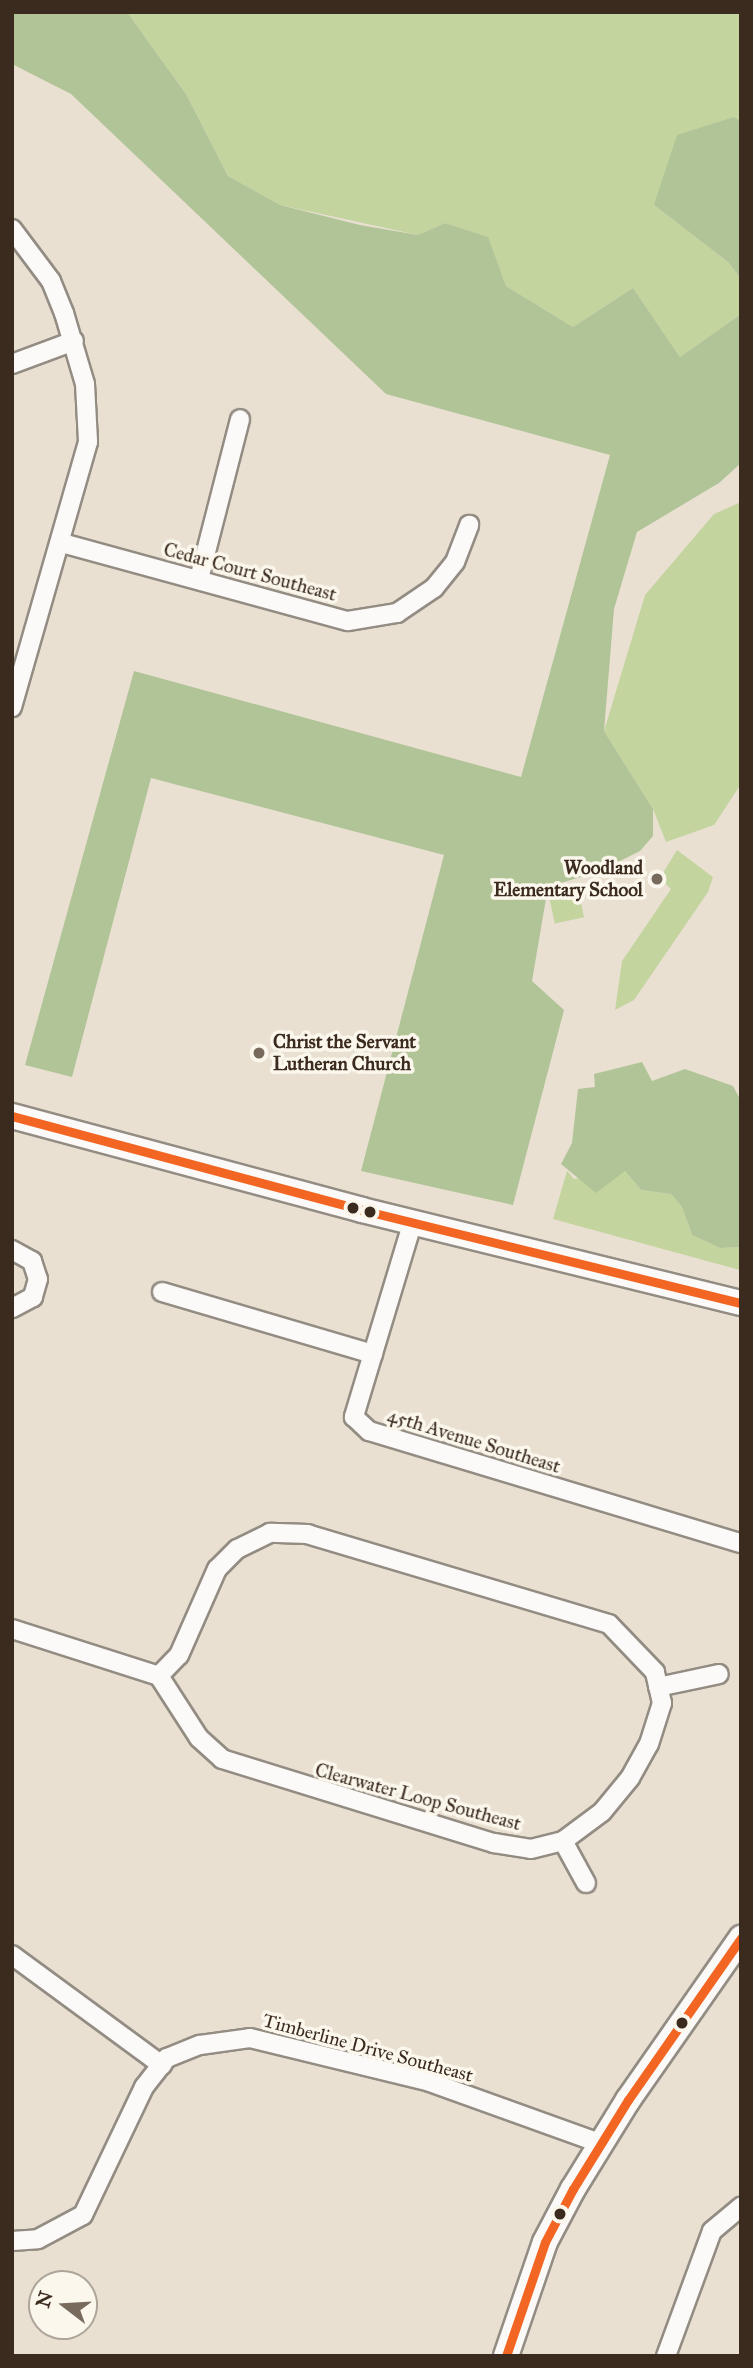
<!DOCTYPE html>
<style>
body{margin:0}
#map{position:relative;width:753px;height:2368px;overflow:hidden;background:#e9e0d2;font-family:"IM FELL Great Primer",serif}
div>[style]{position:absolute}
.green>*{inset:0;background:#c3d49f;transform-origin:0 0}
.forest>*{inset:0;background:#b1c497}
.roads{filter:drop-shadow(2px 0 #938c83) drop-shadow(-2px 0 #938c83) drop-shadow(0 2px #938c83) drop-shadow(0 -2px #938c83)}
.street>*{height:18px;margin:-9px;padding:0 9px;transform-origin:9px;border-radius:9px;background:#fcfaf8}
.secondary>*{height:24px;margin:-12px;padding:0 12px;transform-origin:12px;border-radius:12px;background:#fcfaf8}
.bus-1>*{height:9px;margin:-4.5px;padding:0 4.5px;transform-origin:4.5px;border-radius:4.5px;background:#f26522}
.dots>*{width:19px;height:19px;translate:-50% -50%;box-sizing:border-box;border:4px solid #fbf7ec;border-radius:50%}
span{translate:-50% -50%;white-space:nowrap;text-align:center;line-height:1.15;-webkit-text-stroke:7px #fbf7ec;paint-order:stroke}
.street-label{font-size:19px;color:#3b2a1e}
.poi-label{font-size:19px;color:#3b2a1e;font-weight:700}
.right{translate:-100% -50%;text-align:right}
.left{translate:0 -50%;text-align:left}
.frame{position:absolute;inset:0;border:14px solid #3b2a1e;pointer-events:none}
.north{position:absolute;left:28px;top:2270px;width:70px;height:70px;box-sizing:border-box;background:#fbf7ec;border:2px solid #aea59a;border-radius:50%;rotate:287deg;font-size:19px;font-weight:700;line-height:28px;text-align:center;color:#3b2a1e}
.north::after{content:'';display:block;margin:auto;width:24px;height:32px;background:#786a5d;clip-path:polygon(50% 0,100% 100%,50% 72%,0 100%)}
</style>
<div id="map">
<div class="green">
<i style="clip-path:polygon(127px 12px,741px 12px,741px 121px,734px 117px,654px 205px,728px 262px,741px 279px,741px 314px,680px 357px,633px 288px,573px 327px,506px 286px,487px 237px,445px 223px,418px 235px,280px 205px,228px 176px,186px 94px)"></i>
<i style="clip-path:polygon(741px 502px,741px 784px,714px 825px,666px 842px,653px 809px,604px 731px,645px 595px,714px 514px)"></i>
<i style="clip-path:polygon(677px 850px,713px 877px,708px 892px,634px 1000px,615px 1010px,622px 961px,671px 889px,660px 878px)"></i>
<i style="left:577px;top:884px;width:34px;height:30px;rotate:78deg"></i>
<i style="clip-path:polygon(567px 1171px,574px 1179px,625px 1171px,641px 1190px,671px 1194px,682px 1207px,692px 1235px,720px 1248px,741px 1247px,740px 1270px,553px 1219px)"></i>
</div>
<div class="forest">
<i style="clip-path:polygon(12px 12px,127px 12px,186px 94px,228px 176px,280px 205px,360px 225px,418px 235px,445px 223px,488px 237px,506px 286px,573px 327px,633px 288px,680px 357px,741px 314px,741px 463px,719px 483px,637px 532px,614px 609px,604px 731px,653px 809px,653px 836px,640px 851px,600px 871px,548px 887px,532px 981px,564px 1010px,513px 1205px,361px 1171px,444px 855px,151px 778px,72px 1077px,25px 1065px,134px 671px,521px 777px,610px 455px,386px 394px,71px 94px,12px 64px)"></i>
<i style="clip-path:polygon(734px 117px,741px 121px,741px 279px,728px 262px,654px 205px,677px 135px)"></i>
<i style="clip-path:polygon(642px 1062px,652px 1081px,685px 1069px,733px 1086px,741px 1101px,741px 1247px,720px 1248px,692px 1235px,682px 1207px,671px 1194px,641px 1190px,625px 1171px,596px 1193px,561px 1164px,572px 1143px,578px 1089px,595px 1087px,594px 1074px)"></i>
</div>
<div class="roads">
<div class="street">
<i style="left:12px;top:229px;width:65px;rotate:53.1deg"></i>
<i style="left:51px;top:281px;width:35px;rotate:68deg"></i>
<i style="left:64px;top:313px;width:74px;rotate:73.5deg"></i>
<i style="left:85px;top:384px;width:58px;rotate:87deg"></i>
<i style="left:88px;top:442px;width:276px;rotate:106deg"></i>
<i style="left:12px;top:364px;width:66px;rotate:-20.4deg"></i>
<i style="left:62px;top:543px;width:296px;rotate:15.3deg"></i>
<i style="left:348px;top:621px;width:50px;rotate:-9.3deg"></i>
<i style="left:397px;top:613px;width:45px;rotate:-34deg"></i>
<i style="left:434px;top:588px;width:33px;rotate:-51deg"></i>
<i style="left:455px;top:562px;width:40px;rotate:-69deg"></i>
<i style="left:199px;top:579px;width:165px;rotate:-75.6deg"></i>
<i style="left:413px;top:1221px;width:205px;rotate:106.8deg"></i>
<i style="left:354px;top:1417px;width:21px;rotate:43deg"></i>
<i style="left:369px;top:1431px;width:388px;rotate:16.8deg"></i>
<i style="left:12px;top:1250px;width:23px;rotate:29deg"></i>
<i style="left:32px;top:1261px;width:19px;rotate:72deg"></i>
<i style="left:38px;top:1279px;width:19px;rotate:106deg"></i>
<i style="left:33px;top:1297px;width:24px;rotate:152deg"></i>
<i style="left:162px;top:1292px;width:220px;rotate:16.4deg"></i>
<i style="left:12px;top:1629px;width:154px;rotate:17.7deg"></i>
<i style="left:159px;top:1676px;width:74px;rotate:57.2deg"></i>
<i style="left:199px;top:1738px;width:31px;rotate:42deg"></i>
<i style="left:222px;top:1759px;width:285px;rotate:17.2deg"></i>
<i style="left:494px;top:1843px;width:37px;rotate:9deg"></i>
<i style="left:531px;top:1849px;width:33px;rotate:-14deg"></i>
<i style="left:563px;top:1841px;width:49px;rotate:-36.6deg"></i>
<i style="left:602px;top:1812px;width:44px;rotate:-50.5deg"></i>
<i style="left:630px;top:1778px;width:39px;rotate:-61deg"></i>
<i style="left:649px;top:1744px;width:43px;rotate:-72.4deg"></i>
<i style="left:662px;top:1703px;width:32px;rotate:-103deg"></i>
<i style="left:655px;top:1672px;width:66px;rotate:-133.8deg"></i>
<i style="left:609px;top:1624px;width:314px;rotate:-163.4deg"></i>
<i style="left:308px;top:1534px;width:38px;rotate:-178deg"></i>
<i style="left:270px;top:1533px;width:37px;rotate:154deg"></i>
<i style="left:237px;top:1549px;width:28px;rotate:135deg"></i>
<i style="left:217px;top:1569px;width:94px;rotate:113.8deg"></i>
<i style="left:179px;top:1655px;width:29px;rotate:134deg"></i>
<i style="left:658px;top:1687px;width:62px;rotate:-12deg"></i>
<i style="left:563px;top:1841px;width:48px;rotate:61.3deg"></i>
<i style="left:12px;top:1955px;width:186px;rotate:36.3deg"></i>
<i style="left:12px;top:2241px;width:26px;rotate:-4deg"></i>
<i style="left:38px;top:2239px;width:51px;rotate:-28.1deg"></i>
<i style="left:83px;top:2215px;width:142px;rotate:-64.5deg"></i>
<i style="left:144px;top:2087px;width:37px;rotate:-52deg"></i>
<i style="left:167px;top:2058px;width:35px;rotate:-22deg"></i>
<i style="left:200px;top:2045px;width:50px;rotate:-8deg"></i>
<i style="left:250px;top:2038px;width:185px;rotate:13.7deg"></i>
<i style="left:430px;top:2082px;width:180px;rotate:19.8deg"></i>
<i style="left:666px;top:2356px;width:133px;rotate:-69.8deg"></i>
<i style="left:712px;top:2231px;width:38px;rotate:-40deg"></i>
</div>
<div class="secondary">
<i style="left:12px;top:1116px;width:362px;rotate:15deg"></i>
<i style="left:362px;top:1210px;width:390px;rotate:13.8deg"></i>
<i style="left:506px;top:2356px;width:120px;rotate:-71.1deg"></i>
<i style="left:545px;top:2242px;width:60px;rotate:-62.2deg"></i>
<i style="left:573px;top:2189px;width:105px;rotate:-58.3deg"></i>
<i style="left:628px;top:2100px;width:198px;rotate:-55.1deg"></i>
</div>
</div>
<div class="bus-1">
<i style="left:12px;top:1116px;width:362px;rotate:15deg"></i>
<i style="left:362px;top:1210px;width:390px;rotate:13.8deg"></i>
<i style="left:506px;top:2356px;width:120px;rotate:-71.1deg"></i>
<i style="left:545px;top:2242px;width:60px;rotate:-62.2deg"></i>
<i style="left:573px;top:2189px;width:105px;rotate:-58.3deg"></i>
<i style="left:628px;top:2100px;width:198px;rotate:-55.1deg"></i>
</div>
<div class="dots">
<i style="left:657px;top:879px;background:#786a5d"></i>
<i style="left:259px;top:1053px;background:#786a5d"></i>
<i style="left:353px;top:1208px;background:#3b2a1e"></i>
<i style="left:370px;top:1212px;background:#3b2a1e"></i>
<i style="left:682px;top:2023px;background:#3b2a1e"></i>
<i style="left:560px;top:2214px;background:#3b2a1e"></i>
</div>
<div class="street-label">
<span style="left:250px;top:572px;rotate:15deg">Cedar Court Southeast</span>
<span style="left:474px;top:1441px;rotate:17deg">45th Avenue Southeast</span>
<span style="left:418px;top:1797px;rotate:15deg">Clearwater Loop Southeast</span>
<span style="left:368px;top:2048px;rotate:15deg">Timberline Drive Southeast</span>
</div>
<div class="poi-label">
<span class="right" style="left:643px;top:879px">Woodland<br>Elementary School</span>
<span class="left" style="left:273px;top:1053px">Christ the Servant<br>Lutheran Church</span>
</div>
<div class="frame"></div>
<div class="north">N</div>
</div>
